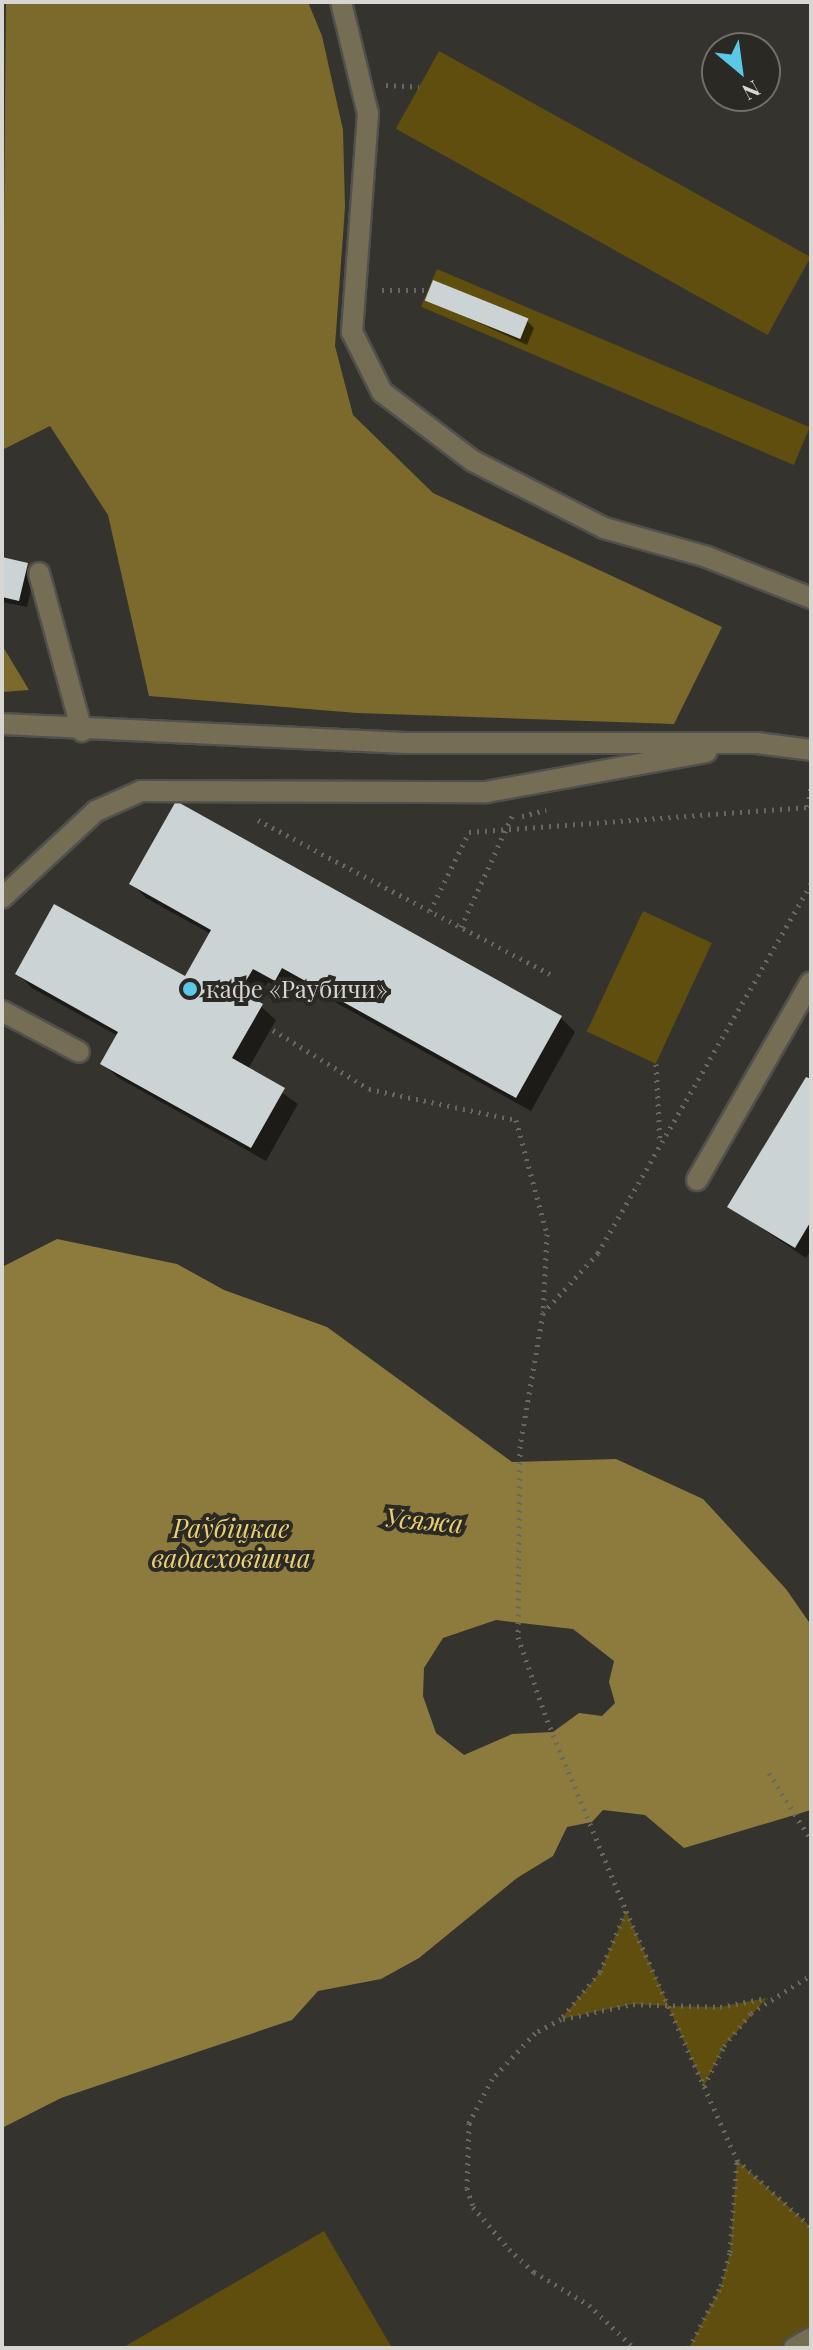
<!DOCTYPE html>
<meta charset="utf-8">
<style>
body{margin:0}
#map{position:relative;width:813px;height:2350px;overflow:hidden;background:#35332e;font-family:"Playfair Display",serif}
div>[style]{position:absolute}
.green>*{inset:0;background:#5f4e0e;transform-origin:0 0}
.forest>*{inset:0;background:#7c6a2c}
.water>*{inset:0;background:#8d7b3d}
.shadow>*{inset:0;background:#0007}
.building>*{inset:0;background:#cbd3d5;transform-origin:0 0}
.path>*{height:5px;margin-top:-2.5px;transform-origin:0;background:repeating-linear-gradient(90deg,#696762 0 2px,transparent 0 8px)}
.roads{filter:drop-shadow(2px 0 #52504c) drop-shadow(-2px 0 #52504c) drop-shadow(0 2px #52504c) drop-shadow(0 -2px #52504c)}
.minor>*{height:20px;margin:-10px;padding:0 10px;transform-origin:10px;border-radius:10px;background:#756e55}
.dots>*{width:22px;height:22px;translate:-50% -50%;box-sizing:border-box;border:4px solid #2b2924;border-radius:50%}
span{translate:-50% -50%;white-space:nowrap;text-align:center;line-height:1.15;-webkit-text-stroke:8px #2b2924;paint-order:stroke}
.poi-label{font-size:24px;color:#d7d6d2}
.left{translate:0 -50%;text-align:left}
.water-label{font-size:26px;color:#eacf75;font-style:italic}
.frame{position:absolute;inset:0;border:4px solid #d7d6d2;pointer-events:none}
.north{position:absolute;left:701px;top:32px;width:80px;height:80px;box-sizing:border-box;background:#2b2924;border:2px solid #706e6a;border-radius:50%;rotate:151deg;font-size:22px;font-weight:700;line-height:32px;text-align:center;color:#d7d6d2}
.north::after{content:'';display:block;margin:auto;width:28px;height:36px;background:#5ac8e6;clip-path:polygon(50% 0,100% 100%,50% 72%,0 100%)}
</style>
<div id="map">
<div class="green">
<i style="left:439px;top:51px;width:425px;height:89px;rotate:29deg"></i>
<i style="left:437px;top:269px;width:405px;height:41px;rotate:23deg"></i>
<i style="left:643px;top:911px;width:76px;height:133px;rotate:25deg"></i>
<i style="clip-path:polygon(626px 1911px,669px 2006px,720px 2007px,767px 1998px,724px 2046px,704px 2086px,668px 2006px,633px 2004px,561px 2019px,600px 1972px)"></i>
<i style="clip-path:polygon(737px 2160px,811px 2227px,811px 2338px,794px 2348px,689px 2348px,721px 2286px,730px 2252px)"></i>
<i style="clip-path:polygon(324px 2231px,392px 2348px,122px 2348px)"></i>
</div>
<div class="forest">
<i style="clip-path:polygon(6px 2px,308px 2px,322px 36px,343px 130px,345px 207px,335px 346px,353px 415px,433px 493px,722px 627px,674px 724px,357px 713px,149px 696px,108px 515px,50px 426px,2px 450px)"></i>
<i style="clip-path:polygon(2px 645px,29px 690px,2px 692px)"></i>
</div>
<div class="water">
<i style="clip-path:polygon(evenodd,57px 1239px,177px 1264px,224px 1290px,327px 1327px,512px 1462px,616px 1459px,703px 1499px,786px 1589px,811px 1625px,811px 1810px,684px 1848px,645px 1815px,603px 1810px,592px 1822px,567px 1827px,553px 1856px,517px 1878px,419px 1958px,381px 1979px,318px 1991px,292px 2020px,61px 2098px,2px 2128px,2px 1267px,57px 1239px,496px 1620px,573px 1629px,614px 1661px,609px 1682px,615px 1703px,602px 1716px,579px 1713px,553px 1732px,512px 1734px,464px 1755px,436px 1733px,423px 1696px,424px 1668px,443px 1638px,496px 1620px)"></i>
</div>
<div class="shadow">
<i style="clip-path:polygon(427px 299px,526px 320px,534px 328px,527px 345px)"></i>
<i style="clip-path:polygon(2px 559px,27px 565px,35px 572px,27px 607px,2px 602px)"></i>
<i style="clip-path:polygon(177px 804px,561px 1018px,575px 1032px,531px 1111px,297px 981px,290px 994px,268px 982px,256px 1002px,276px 1020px,248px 1069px,298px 1104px,266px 1161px,117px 1077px,103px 1063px,118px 1036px,32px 988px,18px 974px,186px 979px,211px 934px,146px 898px,132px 884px)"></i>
<i style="clip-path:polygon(811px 1082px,811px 1250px,806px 1258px,730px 1207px)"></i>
</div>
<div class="building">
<i style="left:433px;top:280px;width:103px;height:22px;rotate:22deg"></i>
<i style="clip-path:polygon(2px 557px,28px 563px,19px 601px,2px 597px)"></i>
<i style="clip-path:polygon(176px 801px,562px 1016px,516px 1098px,282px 968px,275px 981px,253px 969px,240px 991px,263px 1004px,232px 1058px,285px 1088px,251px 1148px,100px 1064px,118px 1032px,15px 974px,54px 904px,185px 976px,211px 930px,129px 884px)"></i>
<i style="clip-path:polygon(806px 1077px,811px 1079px,811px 1221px,795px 1248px,727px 1207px)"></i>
</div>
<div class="path">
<i style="left:386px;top:85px;width:33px;rotate:3deg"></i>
<i style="left:382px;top:290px;width:46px"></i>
<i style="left:522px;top:816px;width:25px;rotate:-14deg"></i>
<i style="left:258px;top:820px;width:195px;rotate:27.9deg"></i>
<i style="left:811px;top:884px;width:426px;rotate:120deg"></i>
<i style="left:598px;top:1253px;width:81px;rotate:132.5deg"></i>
<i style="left:543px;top:1313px;width:135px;rotate:99.8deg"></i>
<i style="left:520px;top:1446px;width:191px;rotate:90.6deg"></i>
<i style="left:518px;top:1637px;width:88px;rotate:70.7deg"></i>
<i style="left:547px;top:1720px;width:207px;rotate:67.5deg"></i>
<i style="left:626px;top:1911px;width:273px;rotate:66deg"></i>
<i style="left:737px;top:2160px;width:100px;rotate:42.2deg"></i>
<i style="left:461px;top:927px;width:122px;rotate:-65.3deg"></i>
<i style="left:550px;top:974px;width:136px;rotate:-152.3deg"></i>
<i style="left:430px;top:911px;width:88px;rotate:-63.7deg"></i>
<i style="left:469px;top:832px;width:340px;rotate:-4.2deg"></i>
<i style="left:808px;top:807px;width:22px;rotate:-82deg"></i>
<i style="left:273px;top:1030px;width:113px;rotate:31.6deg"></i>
<i style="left:369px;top:1089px;width:150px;rotate:11.9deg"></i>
<i style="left:516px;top:1120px;width:118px;rotate:74.8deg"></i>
<i style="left:547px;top:1234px;width:78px;rotate:92.9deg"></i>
<i style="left:656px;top:1064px;width:79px;rotate:87.1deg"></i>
<i style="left:769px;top:1773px;width:79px;rotate:57.9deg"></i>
<i style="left:626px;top:1911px;width:66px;rotate:113.1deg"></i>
<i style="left:600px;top:1972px;width:61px;rotate:129.7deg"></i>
<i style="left:561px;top:2019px;width:30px;rotate:152deg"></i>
<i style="left:535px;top:2033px;width:63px;rotate:133.1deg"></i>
<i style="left:492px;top:2079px;width:50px;rotate:117.6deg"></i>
<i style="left:469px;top:2123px;width:65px;rotate:91.8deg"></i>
<i style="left:467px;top:2188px;width:20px;rotate:72deg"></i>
<i style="left:473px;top:2207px;width:55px;rotate:49.4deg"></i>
<i style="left:509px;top:2249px;width:34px;rotate:43deg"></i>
<i style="left:534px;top:2272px;width:64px;rotate:31deg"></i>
<i style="left:589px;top:2305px;width:62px;rotate:43.7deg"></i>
<i style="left:563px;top:2019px;width:72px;rotate:-12.1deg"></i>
<i style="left:633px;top:2004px;width:87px;rotate:2deg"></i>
<i style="left:720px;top:2007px;width:48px;rotate:-10.8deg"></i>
<i style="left:704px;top:2086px;width:45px;rotate:-63.4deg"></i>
<i style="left:724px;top:2046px;width:43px;rotate:-50.7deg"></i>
<i style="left:751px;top:2013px;width:71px;rotate:-32.3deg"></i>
<i style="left:689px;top:2348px;width:70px;rotate:-62.7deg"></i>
<i style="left:721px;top:2286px;width:35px;rotate:-75deg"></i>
<i style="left:730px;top:2252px;width:92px;rotate:-85.6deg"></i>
</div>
<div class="roads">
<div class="minor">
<i style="left:341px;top:2px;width:115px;rotate:76.4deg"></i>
<i style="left:368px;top:114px;width:219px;rotate:94.2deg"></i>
<i style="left:352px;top:332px;width:67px;rotate:63.4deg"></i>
<i style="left:382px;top:392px;width:114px;rotate:37.2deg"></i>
<i style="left:473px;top:461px;width:147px;rotate:27.1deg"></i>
<i style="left:604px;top:528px;width:107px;rotate:15.7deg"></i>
<i style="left:707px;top:557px;width:112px;rotate:21.5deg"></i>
<i style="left:39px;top:573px;width:164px;rotate:74.8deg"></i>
<i style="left:2px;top:724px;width:404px;rotate:2.7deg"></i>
<i style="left:406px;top:743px;width:351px"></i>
<i style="left:757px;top:743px;width:54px;rotate:7.4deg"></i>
<i style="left:2px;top:898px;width:128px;rotate:-42.8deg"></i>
<i style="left:96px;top:811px;width:49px;rotate:-24deg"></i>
<i style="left:141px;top:791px;width:345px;rotate:0.2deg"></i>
<i style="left:486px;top:792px;width:224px;rotate:-10.3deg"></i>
<i style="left:2px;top:1011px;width:87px;rotate:28deg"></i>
<i style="left:697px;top:1180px;width:228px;rotate:-60.1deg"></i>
<i style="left:794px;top:2348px;width:20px;rotate:-30deg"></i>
</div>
</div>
<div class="dots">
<i style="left:190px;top:989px;background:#5ac8e6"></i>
</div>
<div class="poi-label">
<span class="left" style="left:206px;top:989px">кафе «Раубичи»</span>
</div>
<div class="water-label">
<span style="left:424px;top:1520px;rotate:5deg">Усяжа</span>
<span style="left:231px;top:1543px">Раўбіцкае<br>вадасховішча</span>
</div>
<div class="frame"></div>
<div class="north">N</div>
</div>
